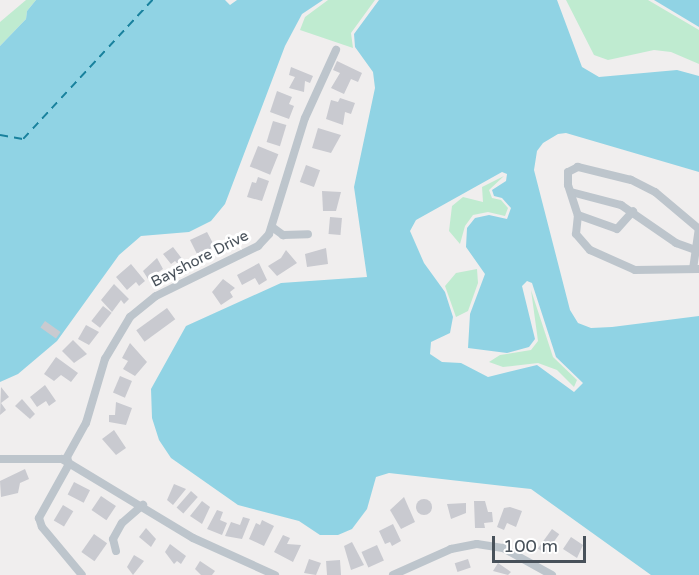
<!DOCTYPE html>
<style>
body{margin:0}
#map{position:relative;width:699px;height:575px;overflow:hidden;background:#f0eeee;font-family:"Varela Round",sans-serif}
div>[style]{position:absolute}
.green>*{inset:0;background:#bfebd0}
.water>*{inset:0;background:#90d3e4}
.ferry>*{height:1.5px;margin-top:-0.75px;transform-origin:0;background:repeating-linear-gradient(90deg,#18819d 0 8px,transparent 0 14px)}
.building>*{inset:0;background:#c9cad0;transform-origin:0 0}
.round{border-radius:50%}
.minor>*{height:8px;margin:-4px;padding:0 4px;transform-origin:4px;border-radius:4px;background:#bdc5cc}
span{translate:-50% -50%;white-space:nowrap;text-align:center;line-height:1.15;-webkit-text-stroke:6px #fff;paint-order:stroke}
.street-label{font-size:15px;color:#48515a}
.scale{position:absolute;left:492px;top:536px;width:94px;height:27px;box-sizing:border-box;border:3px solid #48515a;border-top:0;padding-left:8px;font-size:18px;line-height:21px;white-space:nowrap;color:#48515a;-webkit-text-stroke:4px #fff;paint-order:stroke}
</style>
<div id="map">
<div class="green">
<i style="clip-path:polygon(26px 0,36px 0,27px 11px,26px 19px,0 46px,0 22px)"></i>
<i style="clip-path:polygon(328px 0,375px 0,351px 33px,353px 48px,300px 30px,305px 17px)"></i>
<i style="clip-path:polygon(566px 0,648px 0,699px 30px,699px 64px,671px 52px,654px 50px,608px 60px,594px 55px)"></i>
<i style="clip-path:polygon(504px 176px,489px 190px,492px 198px,501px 200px,508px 208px,505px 216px,488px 212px,473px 215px,465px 226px,460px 244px,449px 231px,452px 206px,463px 197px,483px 202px,482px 187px)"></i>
<i style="clip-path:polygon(477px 269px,478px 283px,468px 311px,456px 317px,445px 286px,456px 273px)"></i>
<i style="clip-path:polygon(531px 290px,553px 357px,577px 380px,574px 387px,557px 370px,538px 363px,503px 367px,489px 362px,500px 355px,531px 350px,538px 341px)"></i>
</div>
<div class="water">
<i style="clip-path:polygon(36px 0,225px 0,230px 5px,237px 0,323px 0,302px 14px,285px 46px,225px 204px,211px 221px,189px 232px,141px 236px,119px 255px,57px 341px,18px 374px,0 382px,0 46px,26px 19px,27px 11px)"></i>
<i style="clip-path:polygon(evenodd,379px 0,557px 0,582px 67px,599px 77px,677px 70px,699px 76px,699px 172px,566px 133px,558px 134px,543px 143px,537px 151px,534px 170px,570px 310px,578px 323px,591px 328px,612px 327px,699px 316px,699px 575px,651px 575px,531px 489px,389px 473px,376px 477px,367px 509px,352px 529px,338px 535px,320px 535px,299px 521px,238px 505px,171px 458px,159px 440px,152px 418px,151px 389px,186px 326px,281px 283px,367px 277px,354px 187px,375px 88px,373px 72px,355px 47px,354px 34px,379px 0,502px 172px,507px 174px,506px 181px,492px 190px,494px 196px,502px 198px,511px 208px,507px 219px,489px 215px,475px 218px,467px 228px,466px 247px,485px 274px,470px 314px,468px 348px,507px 353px,529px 347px,535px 339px,522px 286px,527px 281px,532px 283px,556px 357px,583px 383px,574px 392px,537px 365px,488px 377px,461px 363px,442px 362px,430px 354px,431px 342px,450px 333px,453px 317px,445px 292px,424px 263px,410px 231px,416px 220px,502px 172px)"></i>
<i style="clip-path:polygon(654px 0,699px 0,699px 27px)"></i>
</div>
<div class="ferry">
<i style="left:0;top:135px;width:23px;rotate:10deg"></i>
<i style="left:23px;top:139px;width:190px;rotate:-47.1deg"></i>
</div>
<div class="building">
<i style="clip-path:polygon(337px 61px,362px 73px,358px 82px,351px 79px,344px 94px,331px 88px,340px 73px,333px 70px)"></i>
<i style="clip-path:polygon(291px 67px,313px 76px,310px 83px,305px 81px,304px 92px,289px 88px,295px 77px,289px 75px)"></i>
<i style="clip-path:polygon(277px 91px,292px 97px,289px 104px,294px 106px,289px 119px,270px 112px)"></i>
<i style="clip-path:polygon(340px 98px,355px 103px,351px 114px,345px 112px,343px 125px,326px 119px,331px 100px,338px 102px)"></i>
<i style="left:273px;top:121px;width:14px;height:22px;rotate:17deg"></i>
<i style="clip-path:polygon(318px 128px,341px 135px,331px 153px,312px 148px)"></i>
<i style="left:258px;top:146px;width:22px;height:22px;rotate:22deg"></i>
<i style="left:306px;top:165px;width:15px;height:18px;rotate:20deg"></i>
<i style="clip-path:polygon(258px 177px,269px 181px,262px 201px,247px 197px,252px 182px,256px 183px)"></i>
<i style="clip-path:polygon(322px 191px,341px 192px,336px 211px,323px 211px)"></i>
<i style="left:330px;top:217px;width:12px;height:17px;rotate:5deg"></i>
<i style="clip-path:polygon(207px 232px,215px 247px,197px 254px,190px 240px)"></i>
<i style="clip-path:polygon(173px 247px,183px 260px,178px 264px,175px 261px,171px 264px,163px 254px)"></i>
<i style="clip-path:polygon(326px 248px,328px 264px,307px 267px,305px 254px)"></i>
<i style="clip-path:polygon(286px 250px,297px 263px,277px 276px,268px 266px,281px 258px)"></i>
<i style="clip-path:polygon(157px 258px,163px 269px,148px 279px,143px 271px)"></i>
<i style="clip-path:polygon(259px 263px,267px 280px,259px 285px,255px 278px,242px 285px,237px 275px)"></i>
<i style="clip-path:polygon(131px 264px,145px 281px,139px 286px,136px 282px,127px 290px,116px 277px)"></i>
<i style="clip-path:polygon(223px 279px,235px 288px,230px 292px,233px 297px,221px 305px,212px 292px)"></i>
<i style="clip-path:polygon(114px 284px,129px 299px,124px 304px,121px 300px,112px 312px,101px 300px)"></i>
<i style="left:103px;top:306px;width:11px;height:19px;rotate:38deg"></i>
<i style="left:167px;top:308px;width:14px;height:38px;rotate:54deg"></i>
<i style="left:45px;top:321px;width:19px;height:8px;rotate:35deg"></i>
<i style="clip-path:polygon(86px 325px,99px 332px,89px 345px,78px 339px)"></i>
<i style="clip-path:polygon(73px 340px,87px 354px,74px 363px,62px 351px)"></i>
<i style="clip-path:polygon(130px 343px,147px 362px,135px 376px,123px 369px,128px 361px,122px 358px)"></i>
<i style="clip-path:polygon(56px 357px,78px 373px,71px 382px,61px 375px,54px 381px,44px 374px)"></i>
<i style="left:120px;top:376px;width:13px;height:18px;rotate:23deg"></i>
<i style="clip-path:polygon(45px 385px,56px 401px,49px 406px,46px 401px,37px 407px,30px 397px)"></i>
<i style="clip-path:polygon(1px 387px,9px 397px,1px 403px,6px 410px,0 415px)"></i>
<i style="clip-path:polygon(22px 399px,35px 414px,30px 419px,15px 406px)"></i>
<i style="clip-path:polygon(116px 402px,132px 408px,126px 425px,109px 422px,109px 415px,115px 415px)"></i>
<i style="clip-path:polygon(114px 430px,126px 448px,116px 455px,102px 439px)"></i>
<i style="clip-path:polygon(25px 469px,29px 479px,20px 483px,18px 493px,1px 497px,0 481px)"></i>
<i style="left:74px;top:482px;width:18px;height:14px;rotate:27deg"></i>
<i style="clip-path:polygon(174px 484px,186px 489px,173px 505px,167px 500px)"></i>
<i style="left:191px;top:491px;width:9px;height:22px;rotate:41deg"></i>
<i style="left:101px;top:496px;width:18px;height:17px;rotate:34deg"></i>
<i style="clip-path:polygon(404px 497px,415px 522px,401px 529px,390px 510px)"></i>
<i class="round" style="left:416px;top:499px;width:16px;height:16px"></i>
<i style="clip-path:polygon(202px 501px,210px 507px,202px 524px,190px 516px)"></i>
<i style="clip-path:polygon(474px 501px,485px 501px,488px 512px,492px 512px,493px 522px,484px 523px,485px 528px,475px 528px)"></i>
<i style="clip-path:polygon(466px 503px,466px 513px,451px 519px,447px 504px)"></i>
<i style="left:63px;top:505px;width:12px;height:18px;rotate:31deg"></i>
<i style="clip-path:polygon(510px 507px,522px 511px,516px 527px,507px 523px,504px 530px,497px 527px,504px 508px)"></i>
<i style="clip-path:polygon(217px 510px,223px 512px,220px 520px,227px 523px,222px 535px,207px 529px)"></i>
<i style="clip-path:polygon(243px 517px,250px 519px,242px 539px,225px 536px,231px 522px,240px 525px)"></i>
<i style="clip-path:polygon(262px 520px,274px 526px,264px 546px,249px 539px,256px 523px,260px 525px)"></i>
<i style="clip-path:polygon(393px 524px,401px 541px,392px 546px,390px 542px,385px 544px,379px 531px)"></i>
<i style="clip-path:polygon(146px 528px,156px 539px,151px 547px,139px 537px)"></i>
<i style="left:552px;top:529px;width:9px;height:24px;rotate:36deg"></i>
<i style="left:94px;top:534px;width:16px;height:22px;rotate:35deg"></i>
<i style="clip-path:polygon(283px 535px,290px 538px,287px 544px,301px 545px,293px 562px,274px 552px)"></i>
<i style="clip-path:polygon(571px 537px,583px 545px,577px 558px,563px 549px)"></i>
<i style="clip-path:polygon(352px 542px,364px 565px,351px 570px,344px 546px)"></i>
<i style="clip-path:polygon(170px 544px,186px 556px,181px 564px,177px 561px,174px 564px,165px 552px)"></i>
<i style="left:377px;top:545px;width:17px;height:17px;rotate:66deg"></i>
<i style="clip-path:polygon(134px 555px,144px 561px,133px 575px,127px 567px)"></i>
<i style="clip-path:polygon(309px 559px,321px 563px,316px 575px,304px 573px)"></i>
<i style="left:468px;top:559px;width:9px;height:14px;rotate:72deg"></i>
<i style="left:340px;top:560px;width:15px;height:14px;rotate:86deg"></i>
<i style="clip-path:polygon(200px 561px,215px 571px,212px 575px,201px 575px,195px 569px)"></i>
<i style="clip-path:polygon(498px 563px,511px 572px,508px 575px,493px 571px)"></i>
</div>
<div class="minor">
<i style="left:571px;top:192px;width:52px;rotate:14.6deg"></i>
<i style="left:621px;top:205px;width:67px;rotate:34.6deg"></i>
<i style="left:676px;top:243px;width:20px;rotate:20deg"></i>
<i style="left:578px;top:215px;width:41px;rotate:19.7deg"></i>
<i style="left:617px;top:229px;width:24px;rotate:-48deg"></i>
<i style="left:272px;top:227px;width:14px;rotate:36deg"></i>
<i style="left:283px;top:235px;width:25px;rotate:-2deg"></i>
<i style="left:699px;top:229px;width:57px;rotate:-139.9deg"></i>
<i style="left:655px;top:192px;width:27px;rotate:-153deg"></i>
<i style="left:631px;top:180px;width:55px;rotate:-166.2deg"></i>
<i style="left:578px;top:167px;width:11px;rotate:153deg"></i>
<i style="left:568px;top:172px;width:13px;rotate:90deg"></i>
<i style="left:568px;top:185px;width:32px;rotate:72deg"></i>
<i style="left:578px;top:215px;width:19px;rotate:96deg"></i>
<i style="left:576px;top:234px;width:21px;rotate:49deg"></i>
<i style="left:590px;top:250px;width:49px;rotate:24deg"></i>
<i style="left:635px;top:270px;width:64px;rotate:-0.9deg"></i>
<i style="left:693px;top:269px;width:41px;rotate:-81.7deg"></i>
<i style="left:0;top:459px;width:62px"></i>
<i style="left:62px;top:459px;width:153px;rotate:31.1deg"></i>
<i style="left:193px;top:538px;width:90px;rotate:24.3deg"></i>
<i style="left:69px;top:464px;width:7px;rotate:-106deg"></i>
<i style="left:67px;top:457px;width:39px;rotate:-61deg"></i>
<i style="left:86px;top:423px;width:67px;rotate:-73.5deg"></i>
<i style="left:105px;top:359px;width:49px;rotate:-59.2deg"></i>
<i style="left:130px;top:317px;width:33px;rotate:-39deg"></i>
<i style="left:156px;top:296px;width:114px;rotate:-26.1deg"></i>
<i style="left:258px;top:246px;width:16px;rotate:-47deg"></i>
<i style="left:269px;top:234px;width:121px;rotate:-72.8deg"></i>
<i style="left:305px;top:118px;width:75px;rotate:-65.5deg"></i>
<i style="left:69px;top:464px;width:62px;rotate:119.1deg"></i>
<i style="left:39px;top:518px;width:9px;rotate:72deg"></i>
<i style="left:42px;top:527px;width:62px;rotate:50.2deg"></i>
<i style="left:116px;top:551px;width:12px;rotate:-104deg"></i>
<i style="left:113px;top:539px;width:18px;rotate:-61deg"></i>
<i style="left:122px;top:523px;width:28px;rotate:-41deg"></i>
<i style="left:393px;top:575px;width:64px;rotate:-24.1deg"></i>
<i style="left:451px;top:549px;width:26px;rotate:-11deg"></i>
<i style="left:477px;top:544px;width:26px;rotate:9deg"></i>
<i style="left:503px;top:548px;width:56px;rotate:28.9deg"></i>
</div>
<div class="street-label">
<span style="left:200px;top:259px;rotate:-27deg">Bayshore Drive</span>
</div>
<div class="scale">100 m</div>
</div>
